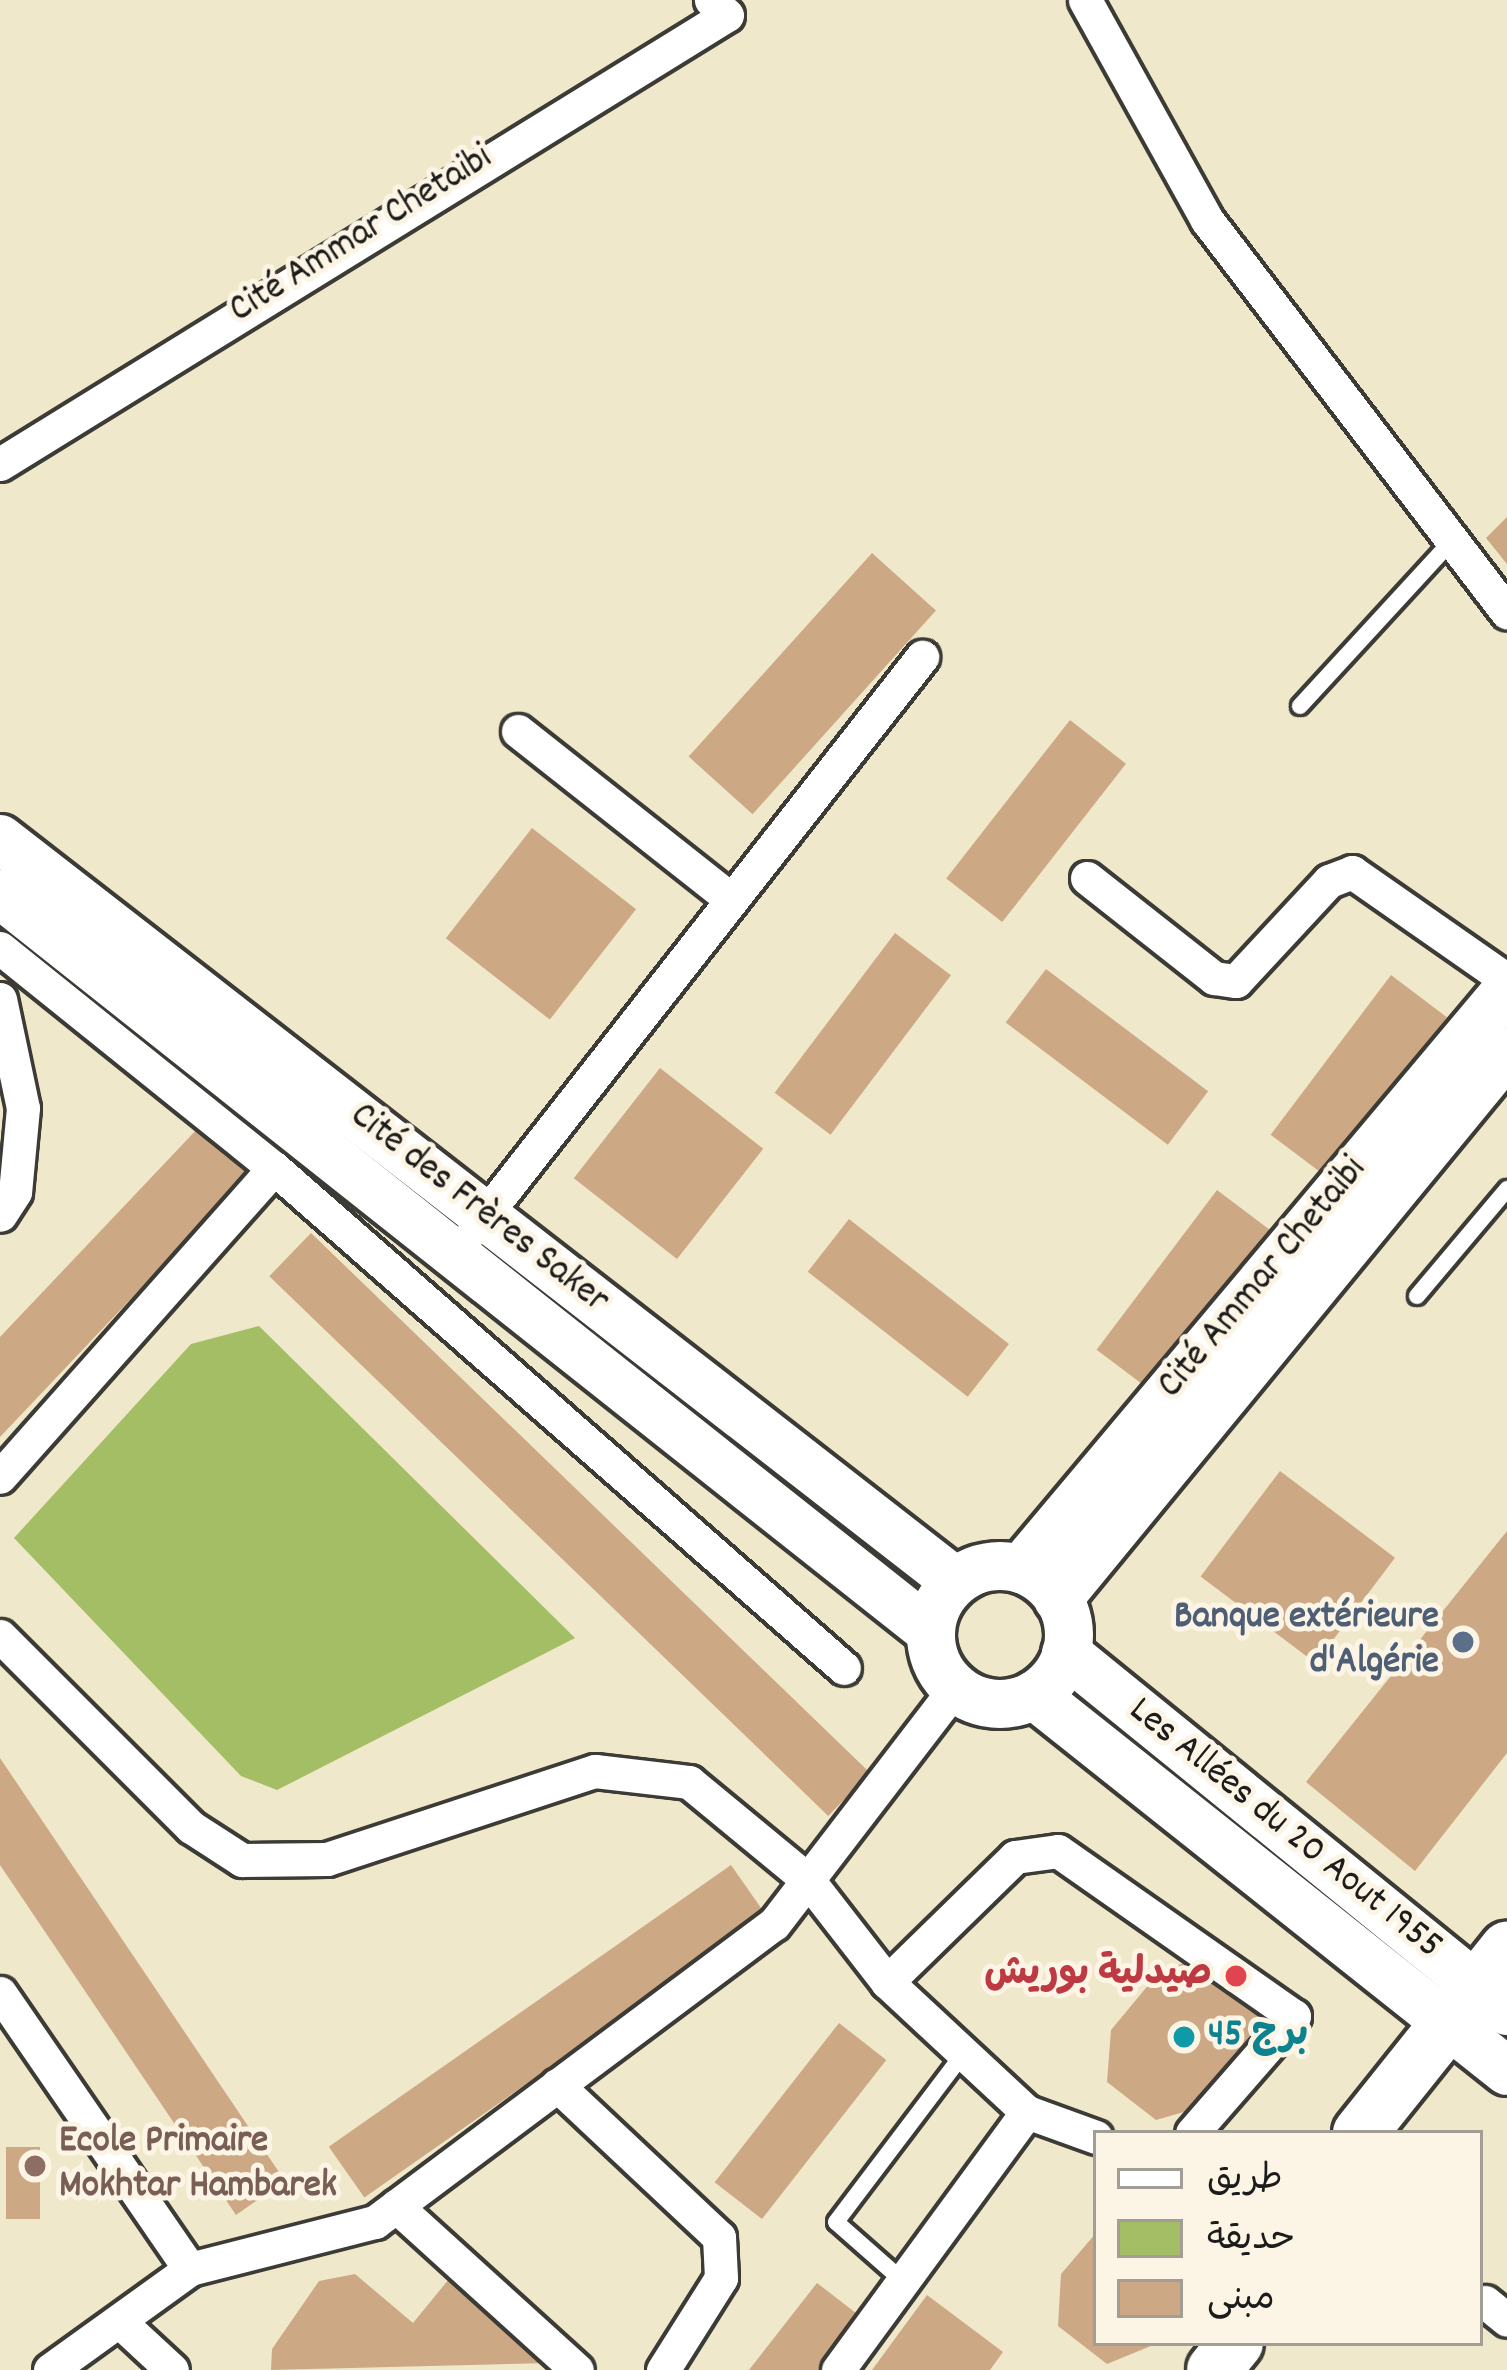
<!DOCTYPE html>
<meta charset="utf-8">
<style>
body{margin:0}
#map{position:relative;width:1507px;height:2370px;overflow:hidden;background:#f0e8ca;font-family:Dekko,"Playpen Sans Arabic",sans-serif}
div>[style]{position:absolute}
.green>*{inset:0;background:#a4be65}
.building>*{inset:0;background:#cda884;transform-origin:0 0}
.roads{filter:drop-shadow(3px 0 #3c3b36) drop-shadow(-3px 0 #3c3b36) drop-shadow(0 3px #3c3b36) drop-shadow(0 -3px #3c3b36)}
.lane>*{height:16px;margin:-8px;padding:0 8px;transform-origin:8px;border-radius:8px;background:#fff}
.street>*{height:33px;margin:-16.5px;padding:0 16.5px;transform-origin:16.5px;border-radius:16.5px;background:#fff}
.secondary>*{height:48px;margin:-24px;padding:0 24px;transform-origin:24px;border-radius:24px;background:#fff}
.secondary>.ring{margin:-24px;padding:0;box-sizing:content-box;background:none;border:48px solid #fff;border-radius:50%}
.primary>*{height:54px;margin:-27px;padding:0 27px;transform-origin:27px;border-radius:27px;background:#fff}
.dots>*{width:33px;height:33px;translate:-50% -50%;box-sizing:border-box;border:6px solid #fcf5e5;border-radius:50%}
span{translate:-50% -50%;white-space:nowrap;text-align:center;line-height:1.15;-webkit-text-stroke:10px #fcf5e5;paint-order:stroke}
.street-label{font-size:39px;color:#1c1c1c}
.service-label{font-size:39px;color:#4e5e75;font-weight:700}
.right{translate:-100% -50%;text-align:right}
.health-label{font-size:39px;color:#be3a42;font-weight:700}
.culture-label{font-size:39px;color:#0d838f;font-weight:700}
.left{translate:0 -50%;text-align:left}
.education-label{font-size:39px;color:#785e54;font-weight:700}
.legend{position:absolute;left:1093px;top:2130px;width:390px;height:216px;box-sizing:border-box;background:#fcf5e5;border:3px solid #a29e95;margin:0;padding:15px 21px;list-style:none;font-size:36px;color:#1c1c1c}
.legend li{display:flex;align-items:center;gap:24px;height:60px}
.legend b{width:60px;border:3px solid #a29e95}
</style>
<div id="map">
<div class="green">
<i style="clip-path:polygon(259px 1326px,575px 1638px,277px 1790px,241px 1776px,14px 1538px,191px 1344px)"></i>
</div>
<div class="building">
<i style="clip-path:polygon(1507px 517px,1507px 564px,1486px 538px)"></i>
<i style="left:872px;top:553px;width:86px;height:274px;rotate:42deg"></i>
<i style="left:1070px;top:720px;width:71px;height:201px;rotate:38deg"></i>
<i style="left:532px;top:828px;width:132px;height:140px;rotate:38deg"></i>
<i style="left:895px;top:933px;width:70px;height:200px;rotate:37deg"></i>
<i style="left:1046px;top:969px;width:203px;height:67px;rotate:37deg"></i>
<i style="left:1391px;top:975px;width:70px;height:200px;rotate:37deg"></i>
<i style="left:660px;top:1068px;width:131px;height:140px;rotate:38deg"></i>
<i style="clip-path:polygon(200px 1126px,250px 1173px,0 1437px,0 1337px)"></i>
<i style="left:1217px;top:1190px;width:69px;height:200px;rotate:37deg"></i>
<i style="left:849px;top:1219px;width:203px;height:67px;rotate:38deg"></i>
<i style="left:311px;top:1233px;width:777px;height:60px;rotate:44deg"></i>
<i style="left:1280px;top:1471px;width:144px;height:132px;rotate:37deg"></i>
<i style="clip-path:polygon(1507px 1531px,1507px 1753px,1415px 1871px,1306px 1782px)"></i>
<i style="clip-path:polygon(0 1758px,285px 2181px,236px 2215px,0 1865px)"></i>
<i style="left:731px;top:1865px;width:62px;height:491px;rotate:55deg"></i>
<i style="clip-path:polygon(1209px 1955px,1263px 2003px,1257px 2043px,1201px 2107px,1156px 2120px,1107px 2082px,1111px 2030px,1160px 1971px)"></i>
<i style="left:839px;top:2023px;width:60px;height:202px;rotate:38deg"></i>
<i style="left:6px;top:2147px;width:34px;height:72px"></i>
<i style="clip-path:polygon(1096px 2233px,1096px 2343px,1158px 2343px,1107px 2364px,1058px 2326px,1061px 2274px)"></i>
<i style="clip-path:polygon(355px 2274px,413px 2323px,449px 2279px,550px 2363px,271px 2370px,272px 2349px,319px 2281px)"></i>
<i style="clip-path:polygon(817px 2283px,865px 2320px,826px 2370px,749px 2370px)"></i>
<i style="clip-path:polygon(927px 2295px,1003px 2352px,990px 2370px,872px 2370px)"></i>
</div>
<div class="roads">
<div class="lane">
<i style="left:1300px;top:706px;width:220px;rotate:-47.4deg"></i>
<i style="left:1417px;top:1296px;width:140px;rotate:-49.9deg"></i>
<i style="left:903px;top:2281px;width:89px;rotate:-138.6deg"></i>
<i style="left:836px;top:2222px;width:216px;rotate:-52.9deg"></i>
</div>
<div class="street">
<i style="left:1085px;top:0;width:252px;rotate:61deg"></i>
<i style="left:1207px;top:220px;width:494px;rotate:52.6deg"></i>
<i style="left:0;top:464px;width:854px;rotate:-31.7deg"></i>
<i style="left:727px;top:15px;width:22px;rotate:-137deg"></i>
<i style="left:518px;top:731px;width:268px;rotate:38.3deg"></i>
<i style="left:1087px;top:878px;width:162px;rotate:38.2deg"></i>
<i style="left:1214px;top:978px;width:22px;rotate:8deg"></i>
<i style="left:1236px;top:981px;width:137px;rotate:-47.1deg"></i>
<i style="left:1329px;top:881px;width:25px;rotate:-21deg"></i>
<i style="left:1352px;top:872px;width:189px;rotate:34.9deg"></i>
<i style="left:0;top:948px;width:351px;rotate:38.8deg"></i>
<i style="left:274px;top:1168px;width:413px;rotate:131.6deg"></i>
<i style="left:0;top:999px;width:111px;rotate:78.1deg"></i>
<i style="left:23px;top:1108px;width:84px;rotate:95.4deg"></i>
<i style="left:15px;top:1192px;width:27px;rotate:123deg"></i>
<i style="left:274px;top:1168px;width:758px;rotate:41.26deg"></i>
<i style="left:474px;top:1229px;width:727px;rotate:-51.93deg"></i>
<i style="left:0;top:1636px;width:270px;rotate:45deg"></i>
<i style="left:191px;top:1827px;width:61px;rotate:32.9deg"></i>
<i style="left:242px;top:1860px;width:85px;rotate:-0.7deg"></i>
<i style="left:327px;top:1859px;width:282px;rotate:-18.2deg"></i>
<i style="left:595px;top:1771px;width:95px;rotate:6.7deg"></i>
<i style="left:689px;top:1782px;width:154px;rotate:39.5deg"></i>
<i style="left:808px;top:1880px;width:129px;rotate:52.2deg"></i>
<i style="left:887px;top:1982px;width:191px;rotate:42.9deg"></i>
<i style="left:1027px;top:2112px;width:73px;rotate:19.9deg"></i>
<i style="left:887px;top:1982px;width:179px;rotate:-44.3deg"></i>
<i style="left:1015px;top:1857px;width:43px;rotate:-7.9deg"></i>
<i style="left:1058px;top:1851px;width:288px;rotate:35deg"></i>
<i style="left:1294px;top:2016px;width:155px;rotate:131.1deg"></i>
<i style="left:0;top:1993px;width:335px;rotate:55.5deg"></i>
<i style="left:190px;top:2269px;width:191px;rotate:-14.3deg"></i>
<i style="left:375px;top:2222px;width:498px;rotate:-36.8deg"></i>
<i style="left:774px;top:1924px;width:297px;rotate:-52.5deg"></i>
<i style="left:557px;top:2085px;width:222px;rotate:43.2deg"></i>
<i style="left:719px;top:2237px;width:41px;rotate:87.2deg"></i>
<i style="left:721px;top:2278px;width:109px;rotate:122.2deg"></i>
<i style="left:396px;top:2206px;width:244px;rotate:42.2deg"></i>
<i style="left:1485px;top:2302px;width:28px;rotate:39deg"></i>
<i style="left:119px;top:2321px;width:72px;rotate:42.8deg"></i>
<i style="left:50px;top:2370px;width:173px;rotate:-35.8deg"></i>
<i style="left:838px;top:2370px;width:320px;rotate:-53.8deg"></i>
</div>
<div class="secondary">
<i style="left:0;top:839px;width:1209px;rotate:37.85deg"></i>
<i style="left:0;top:894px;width:1187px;rotate:38.4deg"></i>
<i class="ring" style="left:931px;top:1566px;width:90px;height:90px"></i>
<i style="left:1021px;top:1569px;width:756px;rotate:-49.99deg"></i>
<i style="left:1058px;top:1599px;width:708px;rotate:-50.62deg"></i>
<i style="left:1066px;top:1653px;width:568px;rotate:39.07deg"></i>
<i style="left:1034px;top:1695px;width:604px;rotate:38.48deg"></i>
</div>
<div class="primary">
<i style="left:1360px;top:2133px;width:236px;rotate:-51.4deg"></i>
<i style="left:1214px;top:2370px;width:35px;rotate:-51deg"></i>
</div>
</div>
<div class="dots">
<i style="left:1463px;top:1642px;background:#5c6f8a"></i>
<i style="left:1236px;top:1976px;background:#e0444e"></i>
<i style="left:1184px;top:2037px;background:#0f9aa8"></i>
<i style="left:35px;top:2166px;background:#8d6e63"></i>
</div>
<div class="street-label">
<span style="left:362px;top:236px;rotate:-32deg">Cité Ammar Chetaibi</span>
<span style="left:478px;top:1210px;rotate:38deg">Cité des Frères Saker</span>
<span style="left:1264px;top:1279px;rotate:-50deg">Cité Ammar Chetaibi</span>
<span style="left:1284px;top:1830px;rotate:39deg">Les Allées du 20 Aout 1955</span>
</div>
<div class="service-label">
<span class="right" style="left:1439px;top:1642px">Banque extérieure<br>d'Algérie</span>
</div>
<div class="health-label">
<span class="right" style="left:1212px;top:1976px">صيدلية بوريش</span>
</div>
<div class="culture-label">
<span class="left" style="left:1208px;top:2037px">برج 45</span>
</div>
<div class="education-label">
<span class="left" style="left:59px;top:2166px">Ecole Primaire<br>Mokhtar Hambarek</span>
</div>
<ul class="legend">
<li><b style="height:15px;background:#fff"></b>طريق</li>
<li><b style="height:33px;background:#a4be65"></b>حديقة</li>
<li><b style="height:33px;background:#cda884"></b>مبنى</li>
</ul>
</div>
